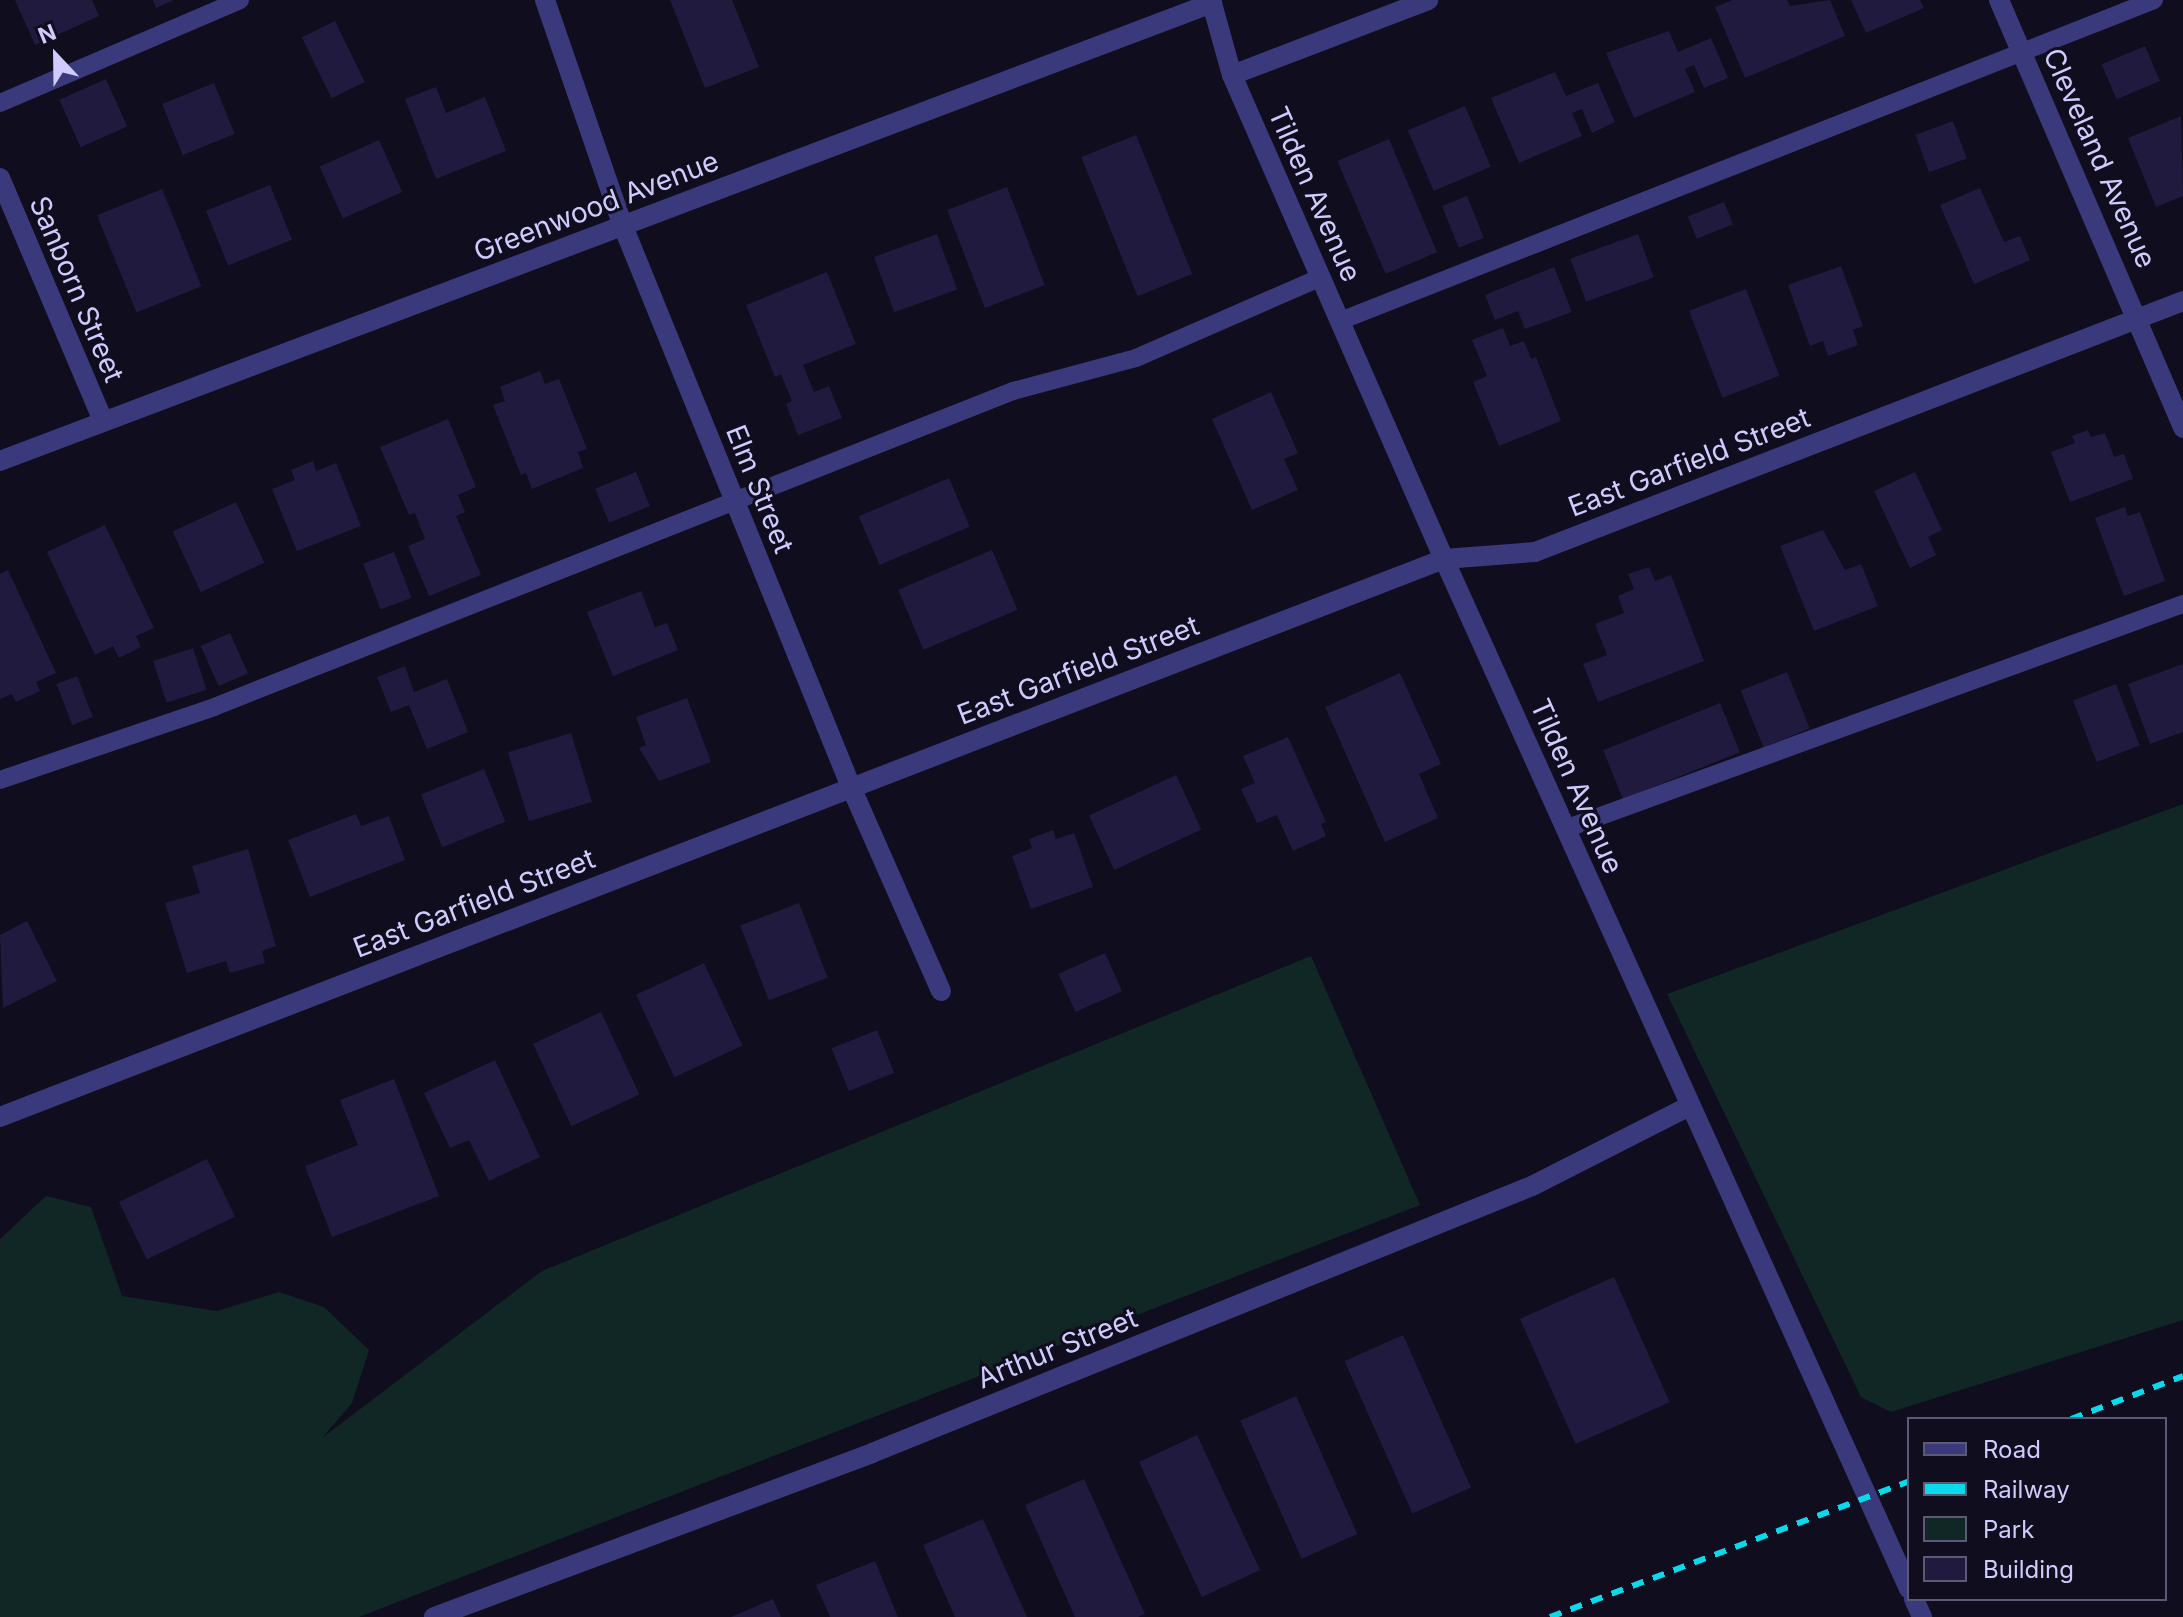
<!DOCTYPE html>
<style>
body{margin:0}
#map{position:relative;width:2183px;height:1617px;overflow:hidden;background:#0f0d1e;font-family:Inter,sans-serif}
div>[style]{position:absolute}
.green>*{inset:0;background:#102726}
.building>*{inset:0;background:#201a3e;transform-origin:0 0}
.service>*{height:18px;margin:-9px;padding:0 9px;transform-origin:9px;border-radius:9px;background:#3a397b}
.minor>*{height:20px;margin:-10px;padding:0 10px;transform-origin:10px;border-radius:10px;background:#3a397b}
.tertiary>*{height:20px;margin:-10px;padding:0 10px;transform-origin:10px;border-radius:10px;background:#3a397b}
.rail>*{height:6px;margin-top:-3px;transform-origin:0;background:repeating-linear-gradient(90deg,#09daeb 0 12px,transparent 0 22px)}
span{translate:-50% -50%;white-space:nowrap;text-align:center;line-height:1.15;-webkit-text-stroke:6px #0f0d1e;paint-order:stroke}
.street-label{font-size:28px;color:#d0cbfd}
.legend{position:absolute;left:1907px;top:1417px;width:260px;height:184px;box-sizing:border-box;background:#0f0d1e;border:2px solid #5c5977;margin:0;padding:10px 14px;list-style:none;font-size:24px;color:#d0cbfd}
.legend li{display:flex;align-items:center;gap:16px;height:40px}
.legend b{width:40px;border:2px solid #5c5977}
.north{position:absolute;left:16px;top:16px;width:80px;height:80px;-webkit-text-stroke:6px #0f0d1e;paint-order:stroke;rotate:338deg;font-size:22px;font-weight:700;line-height:32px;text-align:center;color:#d0cbfd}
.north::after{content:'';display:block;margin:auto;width:28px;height:36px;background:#d0cbfd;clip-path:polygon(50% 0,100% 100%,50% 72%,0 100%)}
</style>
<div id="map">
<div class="green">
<i style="clip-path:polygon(2183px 804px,2183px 1320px,1891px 1412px,1861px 1397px,1667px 994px)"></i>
<i style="clip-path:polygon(1311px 956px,1420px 1205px,359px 1617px,0 1617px,0 1239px,46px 1196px,91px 1207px,122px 1296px,217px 1311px,279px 1292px,324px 1307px,369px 1350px,352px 1403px,322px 1438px,542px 1271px)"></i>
</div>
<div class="building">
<i style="clip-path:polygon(15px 0,92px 0,99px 16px,35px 45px)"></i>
<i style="clip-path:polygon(153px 0,174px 0,156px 8px)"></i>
<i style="clip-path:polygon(670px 0,732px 0,759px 67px,705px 88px)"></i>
<i style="clip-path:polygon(1732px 0,1787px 0,1790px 6px,1830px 0,1845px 36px,1745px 78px,1715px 7px)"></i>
<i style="clip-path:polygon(1851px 0,1920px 0,1924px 8px,1866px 33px)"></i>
<i style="left:335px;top:21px;width:68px;height:37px;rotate:64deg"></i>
<i style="clip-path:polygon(1669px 31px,1678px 52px,1711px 38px,1728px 78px,1704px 88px,1694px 65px,1685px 69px,1695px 92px,1634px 118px,1606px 53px)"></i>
<i style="left:2145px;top:46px;width:38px;height:47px;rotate:67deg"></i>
<i style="clip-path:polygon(1555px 72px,1566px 96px,1598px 83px,1615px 122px,1592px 133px,1582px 109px,1572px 113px,1582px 136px,1519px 163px,1491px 98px)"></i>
<i style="left:106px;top:79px;width:52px;height:51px;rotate:66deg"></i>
<i style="left:214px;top:83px;width:55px;height:56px;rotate:68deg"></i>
<i style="clip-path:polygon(436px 87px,446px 113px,485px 97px,506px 151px,436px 179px,405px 99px)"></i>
<i style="left:1465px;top:106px;width:66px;height:62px;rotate:67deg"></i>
<i style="clip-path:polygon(2181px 116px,2183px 196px,2156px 207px,2128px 138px)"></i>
<i style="left:1953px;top:121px;width:40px;height:40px;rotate:70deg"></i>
<i style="left:1136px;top:135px;width:150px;height:59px;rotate:68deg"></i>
<i style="left:1389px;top:139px;width:123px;height:56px;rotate:67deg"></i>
<i style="left:379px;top:140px;width:57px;height:65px;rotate:66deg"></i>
<i style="left:270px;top:185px;width:59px;height:69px;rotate:68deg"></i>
<i style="left:1007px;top:187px;width:105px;height:64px;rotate:69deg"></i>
<i style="clip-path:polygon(1980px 188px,2004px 242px,2020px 236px,2030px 260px,1974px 284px,1940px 205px)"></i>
<i style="left:162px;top:189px;width:105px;height:70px;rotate:68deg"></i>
<i style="left:1467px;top:196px;width:45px;height:27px;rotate:68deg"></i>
<i style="left:1724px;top:202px;width:24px;height:39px;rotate:68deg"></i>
<i style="left:937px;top:234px;width:59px;height:67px;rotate:70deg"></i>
<i style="left:1638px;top:234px;width:46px;height:72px;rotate:70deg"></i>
<i style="clip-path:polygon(1841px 266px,1863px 326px,1853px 330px,1858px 345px,1828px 356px,1823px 341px,1810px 346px,1788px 285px)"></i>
<i style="clip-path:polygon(1554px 267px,1572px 312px,1525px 329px,1518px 311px,1495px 320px,1485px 295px)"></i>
<i style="clip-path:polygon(827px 272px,856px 344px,803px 365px,814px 392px,829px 386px,842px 418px,798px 435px,786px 404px,792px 401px,781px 374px,775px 377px,746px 305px)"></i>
<i style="left:1746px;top:289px;width:93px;height:61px;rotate:69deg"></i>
<i style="clip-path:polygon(1503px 328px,1510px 346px,1524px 341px,1531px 359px,1536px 357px,1561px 421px,1499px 446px,1473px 382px,1487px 376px,1472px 340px)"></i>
<i style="clip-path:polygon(540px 371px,545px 384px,559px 379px,587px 449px,578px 452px,583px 468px,532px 489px,526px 473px,521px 475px,493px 405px,505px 401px,500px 387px)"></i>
<i style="clip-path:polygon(1271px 392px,1298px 453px,1284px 459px,1298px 490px,1252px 510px,1212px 419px)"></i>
<i style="clip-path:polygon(448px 419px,476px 487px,458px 495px,465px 512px,456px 516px,481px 575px,429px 596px,408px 546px,425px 539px,415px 513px,409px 515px,380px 447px)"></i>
<i style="clip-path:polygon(2088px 430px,2091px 437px,2105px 433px,2114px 457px,2124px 454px,2133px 479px,2070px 502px,2051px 452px,2075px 443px,2072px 436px)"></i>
<i style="clip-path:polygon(313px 461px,316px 471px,336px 463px,361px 526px,297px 551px,272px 489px,295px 480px,291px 470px)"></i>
<i style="left:636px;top:472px;width:37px;height:44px;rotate:68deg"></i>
<i style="clip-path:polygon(1915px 472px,1942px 530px,1928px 537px,1936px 555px,1910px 568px,1874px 491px)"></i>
<i style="left:949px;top:478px;width:53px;height:98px;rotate:67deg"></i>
<i style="left:236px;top:502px;width:67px;height:70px;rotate:65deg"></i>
<i style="clip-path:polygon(2125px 507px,2128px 516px,2140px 512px,2165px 581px,2124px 596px,2095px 518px)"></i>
<i style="clip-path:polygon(105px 525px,154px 628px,136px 636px,141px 647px,119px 658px,113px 646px,95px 655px,47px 552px)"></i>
<i style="clip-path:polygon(1823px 530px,1845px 570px,1861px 564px,1878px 606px,1814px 631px,1780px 546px)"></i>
<i style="left:992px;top:550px;width:65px;height:102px;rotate:67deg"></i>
<i style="left:394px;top:552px;width:49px;height:33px;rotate:69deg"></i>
<i style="clip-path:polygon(1649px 567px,1655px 581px,1671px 575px,1704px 661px,1598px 702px,1583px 664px,1607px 655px,1595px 624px,1624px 613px,1618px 596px,1634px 589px,1628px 574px)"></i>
<i style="clip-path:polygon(8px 570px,56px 673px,36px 682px,40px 691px,16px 702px,12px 694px,0 699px,0 574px)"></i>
<i style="clip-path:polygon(641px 591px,655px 627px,667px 623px,678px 650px,613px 676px,587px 612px)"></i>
<i style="left:230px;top:633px;width:44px;height:32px;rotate:66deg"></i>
<i style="left:193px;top:648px;width:44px;height:42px;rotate:72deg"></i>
<i style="clip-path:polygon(2183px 664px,2183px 732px,2150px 744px,2128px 684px)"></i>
<i style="clip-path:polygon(405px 666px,414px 692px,447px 679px,468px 732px,427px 749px,409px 705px,391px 712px,377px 677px)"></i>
<i style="left:1787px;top:672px;width:61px;height:50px;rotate:68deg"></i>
<i style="clip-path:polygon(1400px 673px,1441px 764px,1419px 774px,1438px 818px,1385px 842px,1325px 707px)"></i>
<i style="left:77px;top:676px;width:44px;height:22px;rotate:69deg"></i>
<i style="left:2116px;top:684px;width:66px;height:46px;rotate:69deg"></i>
<i style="clip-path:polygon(687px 698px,711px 762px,659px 781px,639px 748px,646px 745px,636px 717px)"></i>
<i style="left:1720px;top:703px;width:53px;height:126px;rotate:68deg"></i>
<i style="left:571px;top:733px;width:72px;height:66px;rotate:73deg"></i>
<i style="clip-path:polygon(1288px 737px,1326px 822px,1321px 824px,1326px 836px,1293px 851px,1277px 815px,1257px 823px,1241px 789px,1255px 783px,1243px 756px)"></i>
<i style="left:484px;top:769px;width:57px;height:68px;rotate:68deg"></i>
<i style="left:1176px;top:775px;width:60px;height:96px;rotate:65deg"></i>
<i style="clip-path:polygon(356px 814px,361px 826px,389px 816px,405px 860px,310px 897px,288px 840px)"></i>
<i style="clip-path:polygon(1053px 830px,1056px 839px,1074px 833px,1093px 887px,1031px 909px,1012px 856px,1032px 848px,1029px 839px)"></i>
<i style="clip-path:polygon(248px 849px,276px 946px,262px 951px,265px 963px,230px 973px,226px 961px,187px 973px,165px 903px,200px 893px,192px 866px)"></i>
<i style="left:799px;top:903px;width:80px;height:63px;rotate:69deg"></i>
<i style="clip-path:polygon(27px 921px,57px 981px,3px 1008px,0 935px)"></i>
<i style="left:1105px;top:953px;width:42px;height:51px;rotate:66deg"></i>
<i style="left:704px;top:963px;width:91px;height:75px;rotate:65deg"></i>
<i style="left:601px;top:1012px;width:91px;height:75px;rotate:65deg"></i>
<i style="left:877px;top:1030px;width:46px;height:49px;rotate:68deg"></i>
<i style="clip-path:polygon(495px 1060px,540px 1157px,489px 1181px,469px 1140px,450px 1148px,424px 1093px)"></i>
<i style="clip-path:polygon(394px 1079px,439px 1196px,332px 1237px,305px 1166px,358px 1145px,340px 1100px)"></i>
<i style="left:207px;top:1159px;width:64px;height:98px;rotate:64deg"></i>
<i style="left:1614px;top:1277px;width:137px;height:103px;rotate:66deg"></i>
<i style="left:1403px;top:1335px;width:167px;height:64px;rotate:66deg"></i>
<i style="left:1296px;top:1396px;width:151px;height:61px;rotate:66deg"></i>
<i style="left:1197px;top:1435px;width:149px;height:64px;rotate:65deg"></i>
<i style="clip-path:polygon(1084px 1479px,1145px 1614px,1138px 1617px,1075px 1617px,1025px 1505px)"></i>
<i style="clip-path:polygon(983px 1519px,1027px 1617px,955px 1617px,923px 1545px)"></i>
<i style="clip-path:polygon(875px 1561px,898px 1617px,830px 1617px,816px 1585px)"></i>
<i style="clip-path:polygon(773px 1599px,781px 1617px,731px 1617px)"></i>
</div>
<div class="service">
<i style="left:0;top:103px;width:261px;rotate:-23.2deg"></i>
<i style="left:1340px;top:321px;width:875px;rotate:-21.52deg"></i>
<i style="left:0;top:780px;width:226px;rotate:-18.8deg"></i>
<i style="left:214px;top:707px;width:859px;rotate:-21.58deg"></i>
<i style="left:1013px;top:391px;width:127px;rotate:-15deg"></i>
<i style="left:1136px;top:358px;width:202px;rotate:-23.6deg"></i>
<i style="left:1565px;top:829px;width:658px;rotate:-20.01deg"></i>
</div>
<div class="minor">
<i style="left:545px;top:0;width:239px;rotate:71deg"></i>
<i style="left:623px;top:226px;width:606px;rotate:67.88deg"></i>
<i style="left:851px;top:787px;width:223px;rotate:66.2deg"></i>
<i style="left:1999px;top:0;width:466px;rotate:66.7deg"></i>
<i style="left:0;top:178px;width:264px;rotate:67deg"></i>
<i style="left:0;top:1117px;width:1548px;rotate:-21.13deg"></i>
<i style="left:1444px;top:559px;width:91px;rotate:-4.4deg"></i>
<i style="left:1535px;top:552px;width:695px;rotate:-21.17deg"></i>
<i style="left:434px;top:1617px;width:468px;rotate:-20.5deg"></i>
<i style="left:872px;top:1453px;width:712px;rotate:-22.03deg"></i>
<i style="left:1532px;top:1186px;width:177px;rotate:-26.9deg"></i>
</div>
<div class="tertiary">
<i style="left:1211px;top:0;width:78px;rotate:74.4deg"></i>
<i style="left:1232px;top:75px;width:528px;rotate:66.35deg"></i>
<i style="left:1444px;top:559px;width:1130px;rotate:65.7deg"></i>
<i style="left:1232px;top:75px;width:210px;rotate:-20.9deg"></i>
<i style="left:0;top:461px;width:1296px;rotate:-20.7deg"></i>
<i style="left:1914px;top:1599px;width:20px;rotate:66deg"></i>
</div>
<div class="rail">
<i style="left:2071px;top:1419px;width:120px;rotate:-21deg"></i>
<i style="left:1550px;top:1617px;width:384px;rotate:-20.7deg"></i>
</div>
<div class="street-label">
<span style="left:2100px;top:158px;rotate:66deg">Cleveland Avenue</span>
<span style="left:1315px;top:194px;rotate:66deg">Tilden Avenue</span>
<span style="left:596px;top:206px;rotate:-21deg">Greenwood Avenue</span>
<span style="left:77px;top:289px;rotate:67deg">Sanborn Street</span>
<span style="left:1689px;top:462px;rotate:-21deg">East Garfield Street</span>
<span style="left:760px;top:489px;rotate:68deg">Elm Street</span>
<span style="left:1078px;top:670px;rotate:-21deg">East Garfield Street</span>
<span style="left:1577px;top:786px;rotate:66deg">Tilden Avenue</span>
<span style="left:474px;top:903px;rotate:-21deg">East Garfield Street</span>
<span style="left:1057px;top:1348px;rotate:-22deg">Arthur Street</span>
</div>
<ul class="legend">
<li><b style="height:10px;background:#3a397b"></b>Road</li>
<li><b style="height:10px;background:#09daeb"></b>Railway</li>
<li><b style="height:22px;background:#102726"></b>Park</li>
<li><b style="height:22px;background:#201a3e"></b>Building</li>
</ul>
<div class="north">N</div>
</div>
